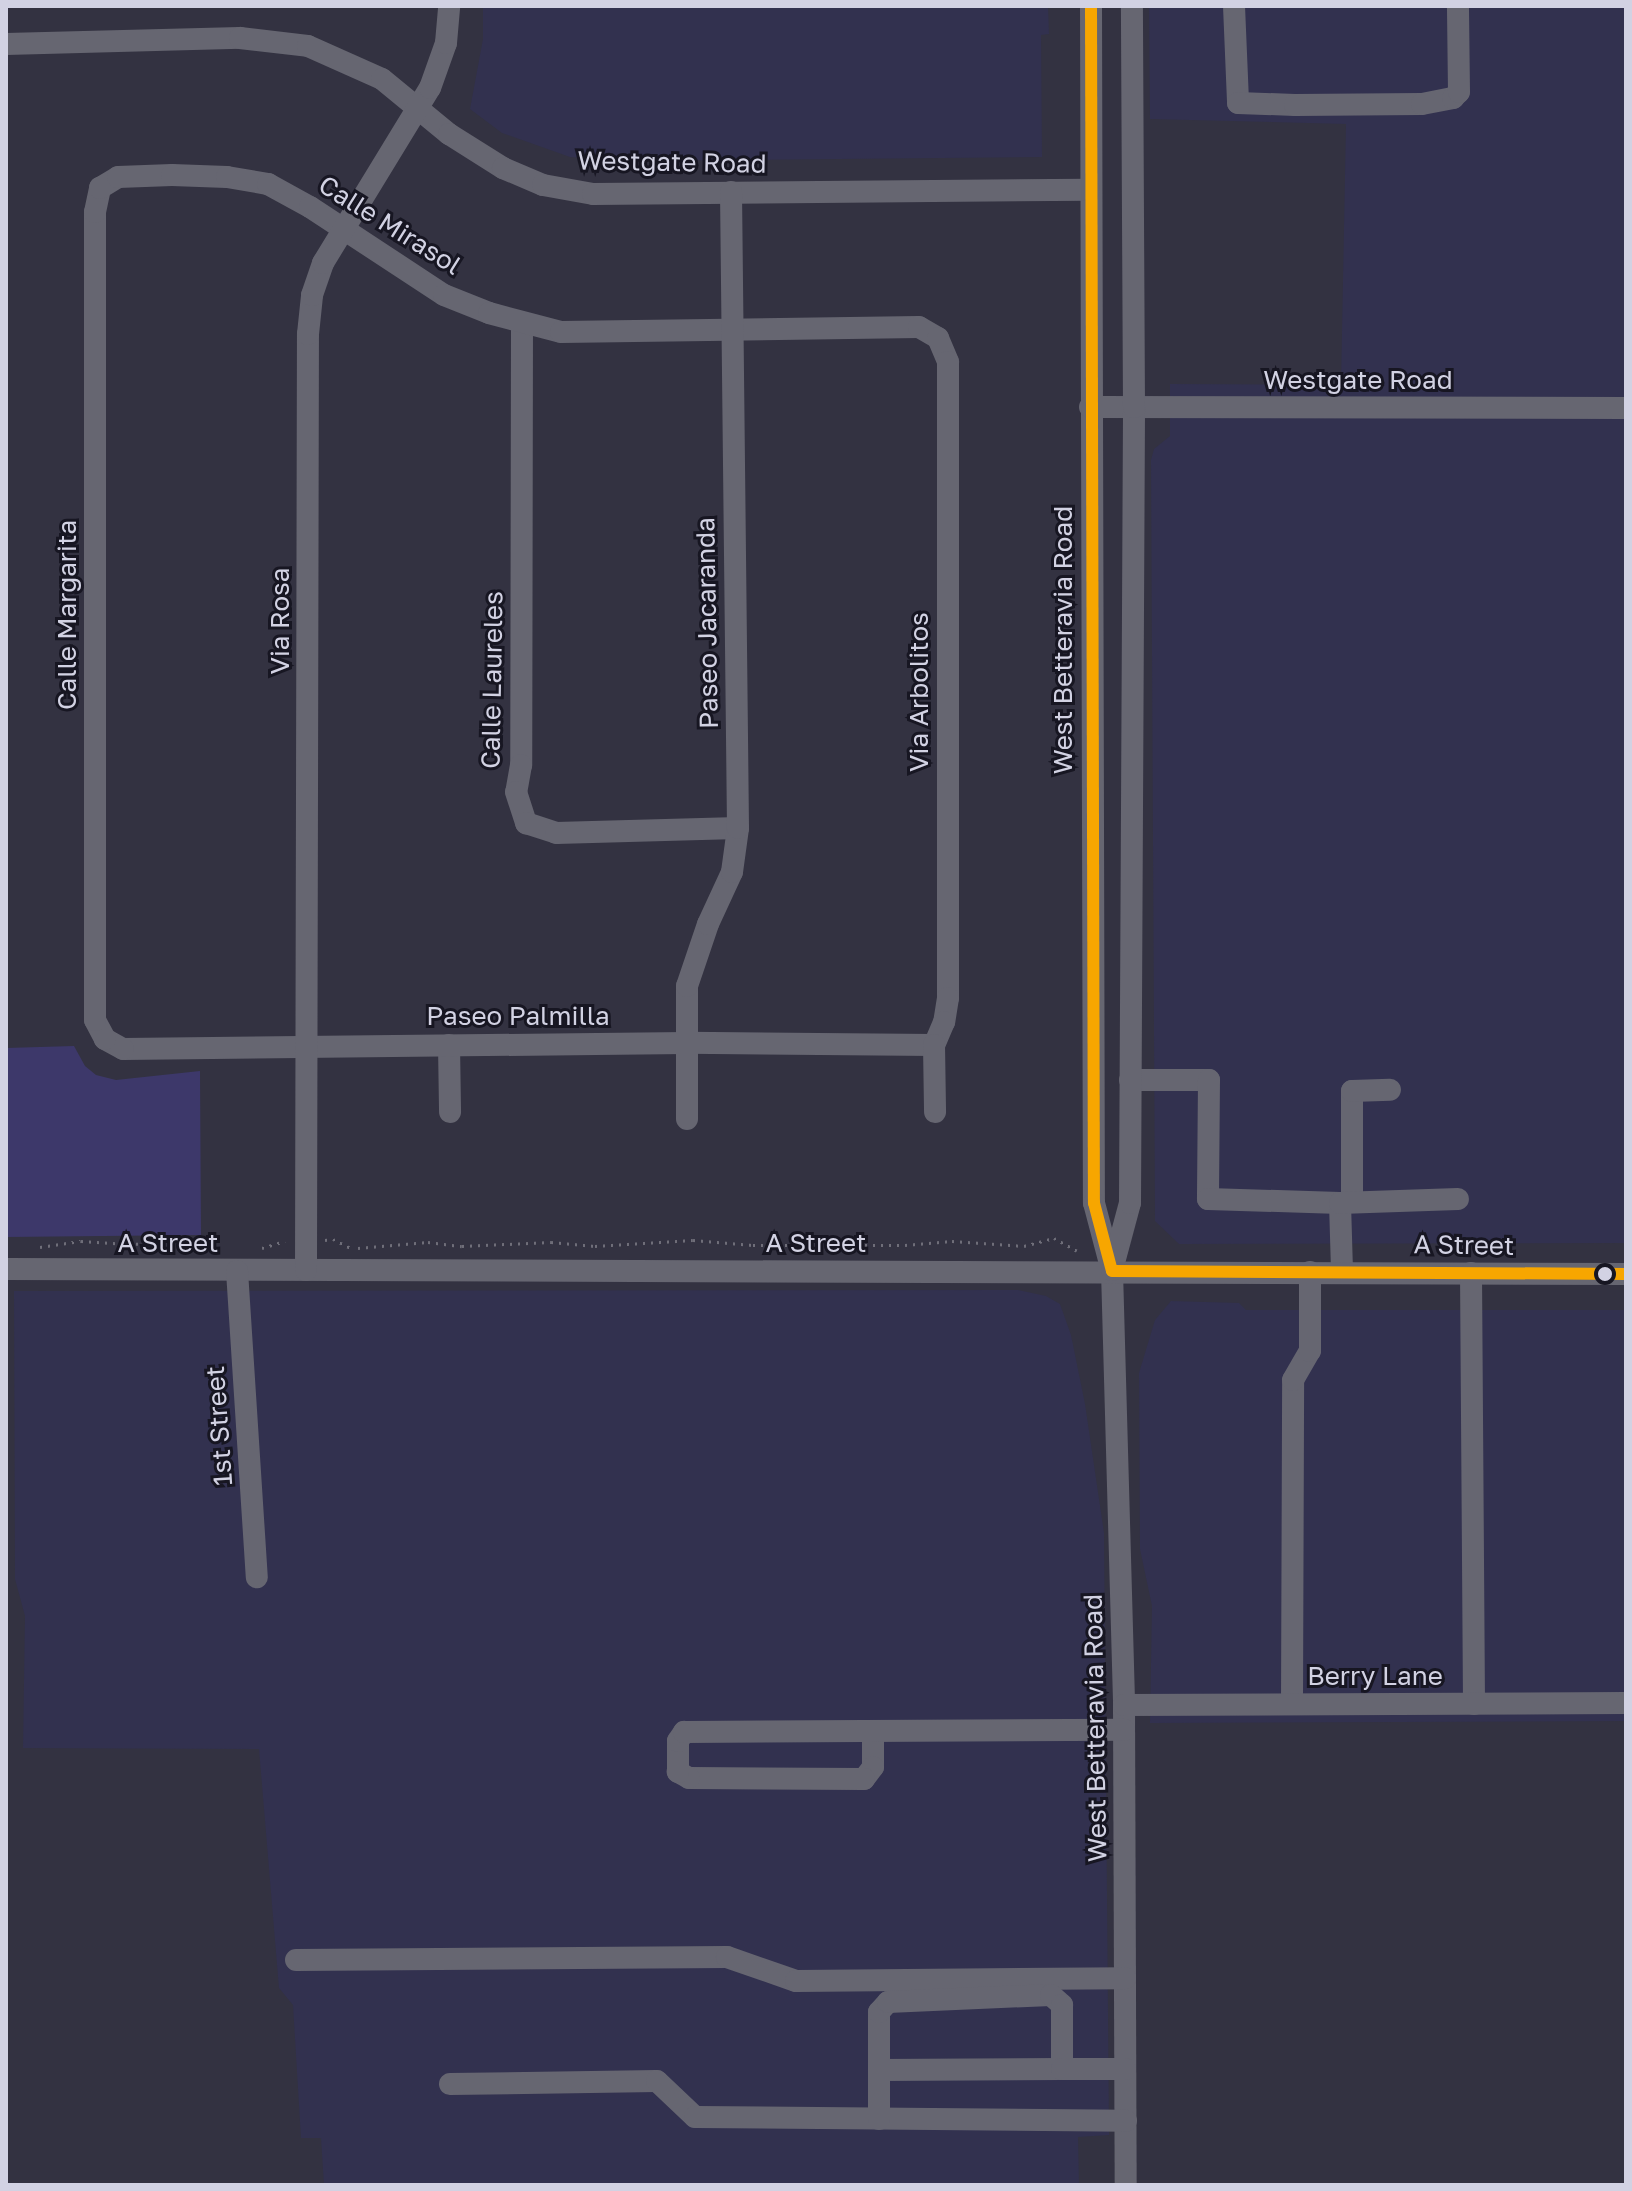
<!DOCTYPE html>
<style>
body{margin:0}
#map{position:relative;width:1632px;height:2191px;overflow:hidden;background:#333241;font-family:"Golos Text",sans-serif}
div>[style]{position:absolute}
.built>*{inset:0;background:#32314f}
.green>*{inset:0;background:#3d386a}
.path>*{height:3px;margin-top:-1.5px;transform-origin:0;background:repeating-linear-gradient(90deg,#6f6e79 0 2px,transparent 0 8px)}
.minor>*{height:22px;margin:-11px;padding:0 11px;transform-origin:11px;border-radius:11px;background:#666671}
.bus-1>*{height:12px;margin:-6px;padding:0 6px;transform-origin:6px;border-radius:6px;background:#f7a600}
.dots>*{width:22px;height:22px;translate:-50% -50%;box-sizing:border-box;border:4px solid #171622;border-radius:50%}
span{translate:-50% -50%;white-space:nowrap;text-align:center;line-height:1.15;-webkit-text-stroke:6px #171622;paint-order:stroke}
.street-label{font-size:26px;color:#d2d2e3}
.frame{position:absolute;inset:0;border:8px solid #d2d2e3;pointer-events:none}
</style>
<div id="map">
<div class="built">
<i style="clip-path:polygon(483px 6px,1048px 6px,1049px 34px,1041px 35px,1042px 157px,622px 161px,570px 157px,502px 133px,470px 109px,483px 39px)"></i>
<i style="clip-path:polygon(1149px 6px,1626px 6px,1626px 1243px,1179px 1244px,1155px 1221px,1151px 460px,1154px 449px,1170px 436px,1170px 384px,1341px 385px,1346px 124px,1150px 119px)"></i>
<i style="clip-path:polygon(1018px 1290px,1046px 1296px,1060px 1304px,1071px 1335px,1085px 1404px,1104px 1533px,1109px 2135px,1078px 2137px,1079px 2185px,324px 2185px,321px 2138px,301px 2138px,293px 2005px,279px 1988px,259px 1749px,23px 1748px,25px 1616px,15px 1579px,14px 1291px)"></i>
<i style="clip-path:polygon(1171px 1301px,1239px 1303px,1246px 1310px,1626px 1310px,1626px 1721px,1150px 1723px,1152px 1606px,1140px 1549px,1139px 1373px,1155px 1320px)"></i>
</div>
<div class="green">
<i style="clip-path:polygon(74px 1046px,85px 1066px,96px 1075px,116px 1080px,200px 1071px,201px 1235px,6px 1237px,6px 1048px)"></i>
</div>
<div class="path">
<i style="left:325px;top:1240px;width:8px;rotate:-7deg"></i>
<i style="left:333px;top:1239px;width:20px;rotate:27deg"></i>
<i style="left:40px;top:1247px;width:41px;rotate:-8.3deg"></i>
<i style="left:81px;top:1241px;width:47px;rotate:3.7deg"></i>
<i style="left:128px;top:1244px;width:67px;rotate:-1.7deg"></i>
<i style="left:195px;top:1242px;width:21px;rotate:17deg"></i>
<i style="left:262px;top:1248px;width:24px;rotate:-17deg"></i>
<i style="left:358px;top:1248px;width:70px;rotate:-4.9deg"></i>
<i style="left:428px;top:1242px;width:34px;rotate:7deg"></i>
<i style="left:462px;top:1246px;width:89px;rotate:-2.6deg"></i>
<i style="left:551px;top:1242px;width:44px;rotate:5.2deg"></i>
<i style="left:595px;top:1246px;width:98px;rotate:-3.5deg"></i>
<i style="left:693px;top:1240px;width:60px;rotate:4.8deg"></i>
<i style="left:753px;top:1245px;width:152px"></i>
<i style="left:905px;top:1245px;width:47px;rotate:-4.9deg"></i>
<i style="left:952px;top:1241px;width:72px;rotate:4deg"></i>
<i style="left:1024px;top:1246px;width:31px;rotate:-15deg"></i>
<i style="left:1054px;top:1238px;width:26px;rotate:29deg"></i>
</div>
<div class="minor">
<i style="left:1091px;top:6px;width:1197px;rotate:89.86deg"></i>
<i style="left:1094px;top:1203px;width:70px;rotate:75.2deg"></i>
<i style="left:1112px;top:1271px;width:434px;rotate:88.4deg"></i>
<i style="left:1124px;top:1705px;width:480px;rotate:89.8deg"></i>
<i style="left:1234px;top:6px;width:97px;rotate:87.6deg"></i>
<i style="left:1238px;top:103px;width:57px;rotate:2deg"></i>
<i style="left:1295px;top:105px;width:127px;rotate:-0.5deg"></i>
<i style="left:1422px;top:104px;width:32px;rotate:-11deg"></i>
<i style="left:1453px;top:98px;width:8px;rotate:-45deg"></i>
<i style="left:1459px;top:92px;width:86px;rotate:-90.7deg"></i>
<i style="left:6px;top:44px;width:234px;rotate:-1.5deg"></i>
<i style="left:240px;top:38px;width:68px;rotate:6.7deg"></i>
<i style="left:308px;top:46px;width:81px;rotate:24deg"></i>
<i style="left:382px;top:79px;width:87px;rotate:39.4deg"></i>
<i style="left:449px;top:134px;width:64px;rotate:32.2deg"></i>
<i style="left:503px;top:168px;width:43px;rotate:23deg"></i>
<i style="left:543px;top:185px;width:51px;rotate:10.2deg"></i>
<i style="left:593px;top:194px;width:496px;rotate:-0.5deg"></i>
<i style="left:522px;top:323px;width:442px;rotate:90.1deg"></i>
<i style="left:521px;top:765px;width:27px;rotate:100deg"></i>
<i style="left:516px;top:792px;width:33px;rotate:72deg"></i>
<i style="left:526px;top:823px;width:32px;rotate:18deg"></i>
<i style="left:556px;top:833px;width:182px;rotate:-1.6deg"></i>
<i style="left:1090px;top:407px;width:536px;rotate:0.11deg"></i>
<i style="left:449px;top:1045px;width:67px;rotate:89.1deg"></i>
<i style="left:934px;top:1045px;width:248px;rotate:-179.5deg"></i>
<i style="left:686px;top:1043px;width:563px;rotate:179.39deg"></i>
<i style="left:123px;top:1049px;width:21px;rotate:-151deg"></i>
<i style="left:105px;top:1039px;width:21px;rotate:-118deg"></i>
<i style="left:95px;top:1020px;width:808px;rotate:-90deg"></i>
<i style="left:95px;top:212px;width:25px;rotate:-78deg"></i>
<i style="left:100px;top:188px;width:21px;rotate:-31deg"></i>
<i style="left:118px;top:177px;width:54px;rotate:-2.1deg"></i>
<i style="left:172px;top:175px;width:55px;rotate:2.1deg"></i>
<i style="left:227px;top:177px;width:42px;rotate:9.7deg"></i>
<i style="left:268px;top:184px;width:48px;rotate:28.7deg"></i>
<i style="left:310px;top:207px;width:160px;rotate:33.3deg"></i>
<i style="left:444px;top:295px;width:48px;rotate:21.8deg"></i>
<i style="left:489px;top:313px;width:74px;rotate:14.8deg"></i>
<i style="left:561px;top:332px;width:358px;rotate:-0.8deg"></i>
<i style="left:919px;top:327px;width:22px;rotate:30deg"></i>
<i style="left:938px;top:338px;width:26px;rotate:67deg"></i>
<i style="left:948px;top:362px;width:636px;rotate:90deg"></i>
<i style="left:948px;top:998px;width:24px;rotate:99deg"></i>
<i style="left:944px;top:1022px;width:25px;rotate:113deg"></i>
<i style="left:934px;top:1045px;width:67px;rotate:89.1deg"></i>
<i style="left:1130px;top:1080px;width:79px"></i>
<i style="left:1209px;top:1080px;width:119px;rotate:90.5deg"></i>
<i style="left:1208px;top:1199px;width:132px;rotate:1.7deg"></i>
<i style="left:1340px;top:1203px;width:68px;rotate:88.3deg"></i>
<i style="left:687px;top:1119px;width:133px;rotate:-90deg"></i>
<i style="left:687px;top:986px;width:65px;rotate:-71.3deg"></i>
<i style="left:708px;top:924px;width:57px;rotate:-65.2deg"></i>
<i style="left:732px;top:872px;width:44px;rotate:-82.2deg"></i>
<i style="left:738px;top:828px;width:636px;rotate:-90.63deg"></i>
<i style="left:1352px;top:1202px;width:111px;rotate:-90deg"></i>
<i style="left:1352px;top:1091px;width:38px;rotate:-2deg"></i>
<i style="left:1340px;top:1203px;width:118px;rotate:-1.9deg"></i>
<i style="left:6px;top:1269px;width:1620px;rotate:0.18deg"></i>
<i style="left:306px;top:1270px;width:936px;rotate:-89.88deg"></i>
<i style="left:308px;top:334px;width:39px;rotate:-84deg"></i>
<i style="left:312px;top:295px;width:34px;rotate:-71deg"></i>
<i style="left:323px;top:263px;width:205px;rotate:-58.6deg"></i>
<i style="left:430px;top:88px;width:48px;rotate:-70.4deg"></i>
<i style="left:446px;top:43px;width:37px;rotate:-85deg"></i>
<i style="left:1112px;top:1270px;width:69px;rotate:-75deg"></i>
<i style="left:1130px;top:1203px;width:796px;rotate:-89.71deg"></i>
<i style="left:1134px;top:407px;width:401px;rotate:-90.3deg"></i>
<i style="left:237px;top:1271px;width:307px;rotate:86.3deg"></i>
<i style="left:1471px;top:1273px;width:431px;rotate:89.6deg"></i>
<i style="left:1292px;top:1704px;width:324px;rotate:-89.8deg"></i>
<i style="left:1293px;top:1380px;width:34px;rotate:-60deg"></i>
<i style="left:1310px;top:1351px;width:79px;rotate:-90deg"></i>
<i style="left:1124px;top:1705px;width:502px;rotate:-0.23deg"></i>
<i style="left:873px;top:1732px;width:35px;rotate:90deg"></i>
<i style="left:873px;top:1767px;width:15px;rotate:127deg"></i>
<i style="left:864px;top:1779px;width:175px;rotate:-179.7deg"></i>
<i style="left:689px;top:1778px;width:13px;rotate:-151deg"></i>
<i style="left:678px;top:1772px;width:31px;rotate:-90deg"></i>
<i style="left:678px;top:1741px;width:11px;rotate:-56deg"></i>
<i style="left:684px;top:1732px;width:440px;rotate:-0.3deg"></i>
<i style="left:296px;top:1960px;width:431px;rotate:-0.4deg"></i>
<i style="left:727px;top:1957px;width:73px;rotate:19.2deg"></i>
<i style="left:796px;top:1981px;width:329px;rotate:-0.5deg"></i>
<i style="left:879px;top:2070px;width:183px;rotate:-0.3deg"></i>
<i style="left:450px;top:2084px;width:207px;rotate:-0.8deg"></i>
<i style="left:657px;top:2081px;width:52px;rotate:43.5deg"></i>
<i style="left:695px;top:2117px;width:431px;rotate:0.5deg"></i>
<i style="left:879px;top:2119px;width:107px;rotate:-90deg"></i>
<i style="left:879px;top:2012px;width:13px;rotate:-48deg"></i>
<i style="left:888px;top:2002px;width:163px;rotate:-2.5deg"></i>
<i style="left:1051px;top:1995px;width:15px;rotate:42deg"></i>
<i style="left:1062px;top:2005px;width:64px;rotate:90deg"></i>
<i style="left:1062px;top:2069px;width:63px"></i>
</div>
<div class="bus-1">
<i style="left:1091px;top:6px;width:1197px;rotate:89.86deg"></i>
<i style="left:1094px;top:1203px;width:70px;rotate:75.2deg"></i>
<i style="left:1112px;top:1271px;width:514px;rotate:0.33deg"></i>
</div>
<div class="dots">
<i style="left:1605px;top:1274px;background:#d2d2e3"></i>
</div>
<div class="street-label">
<span style="left:672px;top:162px;rotate:1deg">Westgate Road</span>
<span style="left:390px;top:225px;rotate:32deg">Calle Mirasol</span>
<span style="left:1358px;top:380px">Westgate Road</span>
<span style="left:67px;top:615px;rotate:-90deg">Calle Margarita</span>
<span style="left:280px;top:621px;rotate:-90deg">Via Rosa</span>
<span style="left:707px;top:623px;rotate:-91deg">Paseo Jacaranda</span>
<span style="left:1063px;top:640px;rotate:-90deg">West Betteravia Road</span>
<span style="left:492px;top:680px;rotate:-89deg">Calle Laureles</span>
<span style="left:919px;top:692px;rotate:-90deg">Via Arbolitos</span>
<span style="left:518px;top:1016px">Paseo Palmilla</span>
<span style="left:168px;top:1243px">A Street</span>
<span style="left:816px;top:1243px">A Street</span>
<span style="left:1464px;top:1245px;rotate:1deg">A Street</span>
<span style="left:219px;top:1426px;rotate:-94deg">1st Street</span>
<span style="left:1375px;top:1676px">Berry Lane</span>
<span style="left:1095px;top:1728px;rotate:-91deg">West Betteravia Road</span>
</div>
<div class="frame"></div>
</div>
